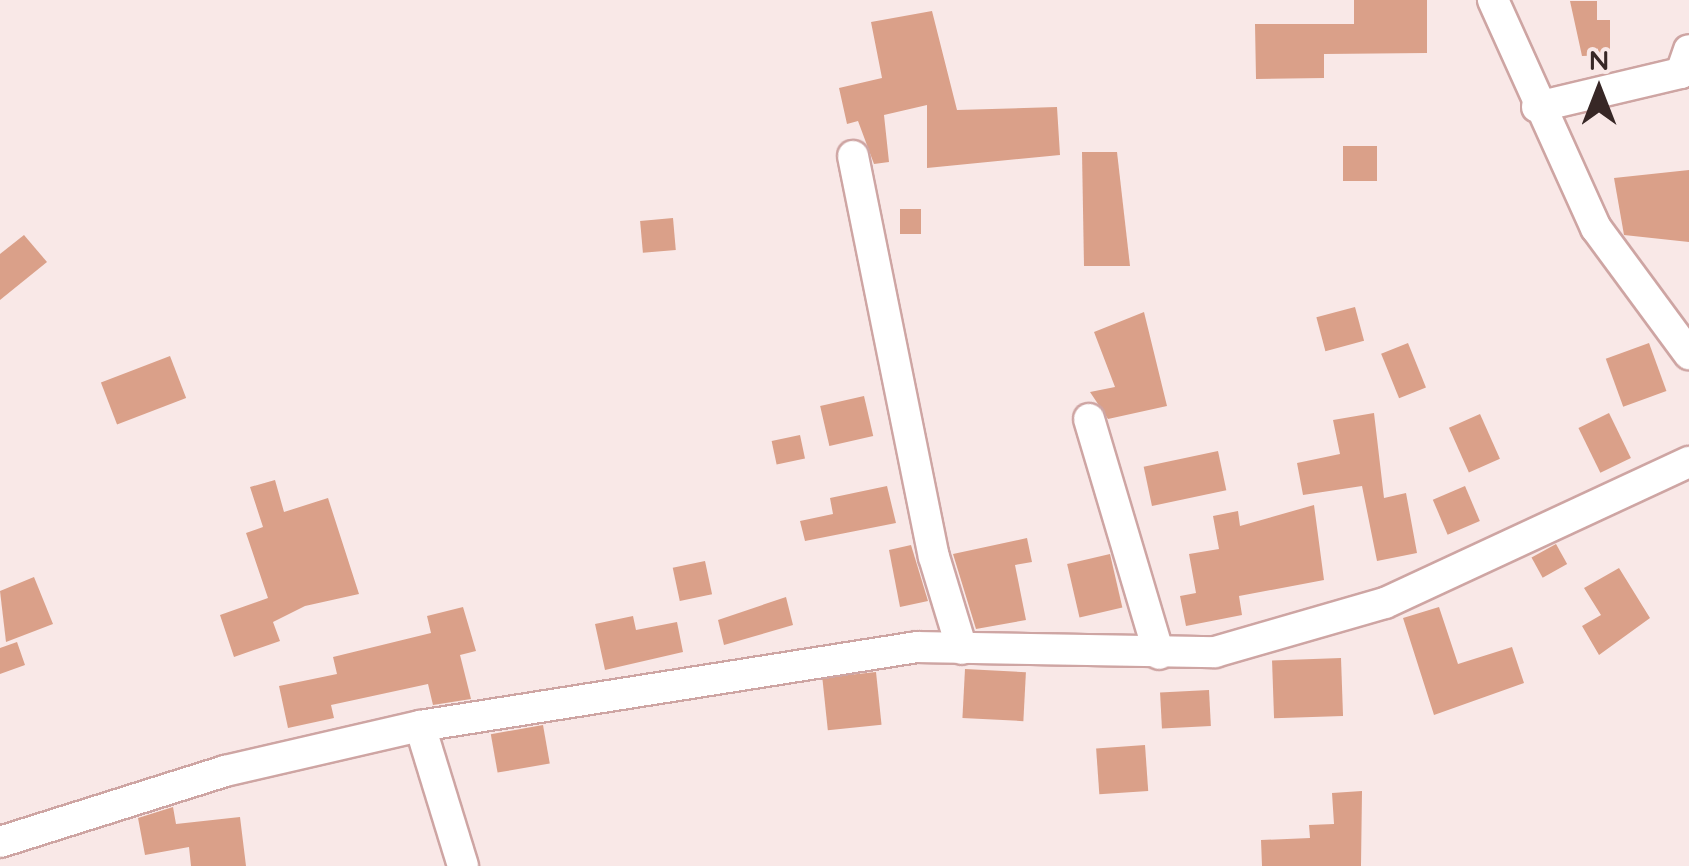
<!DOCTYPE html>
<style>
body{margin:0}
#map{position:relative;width:1689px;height:866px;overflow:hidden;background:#f9e8e7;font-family:Quicksand,sans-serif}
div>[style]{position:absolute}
.building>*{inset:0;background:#daa089;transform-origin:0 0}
.roads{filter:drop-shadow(2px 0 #cea5a3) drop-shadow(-2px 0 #cea5a3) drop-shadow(0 2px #cea5a3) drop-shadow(0 -2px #cea5a3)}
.minor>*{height:30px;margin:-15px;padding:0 15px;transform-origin:15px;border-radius:15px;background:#fff}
span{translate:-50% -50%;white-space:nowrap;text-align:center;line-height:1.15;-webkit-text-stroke:9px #f9e8e7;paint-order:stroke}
.north{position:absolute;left:1549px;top:40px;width:100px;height:100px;-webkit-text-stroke:8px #f9e8e7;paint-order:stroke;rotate:0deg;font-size:28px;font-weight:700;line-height:40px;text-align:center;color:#372726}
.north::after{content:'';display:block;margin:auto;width:35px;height:45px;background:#372726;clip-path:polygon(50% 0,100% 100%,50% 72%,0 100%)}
</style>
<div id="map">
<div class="building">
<i style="clip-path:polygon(1354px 0,1427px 0,1427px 53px,1324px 54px,1324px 78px,1256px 79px,1255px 24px,1354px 24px)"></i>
<i style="clip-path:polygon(1570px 1px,1597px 1px,1597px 20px,1610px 20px,1610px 55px,1582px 56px)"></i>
<i style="clip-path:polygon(932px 11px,957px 110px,1057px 107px,1060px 155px,927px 168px,927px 105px,884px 115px,889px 162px,874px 164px,858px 121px,847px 124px,839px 88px,882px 78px,871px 22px)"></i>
<i style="left:1343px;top:146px;width:34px;height:35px"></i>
<i style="clip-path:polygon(1082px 152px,1117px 152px,1130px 266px,1084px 266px)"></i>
<i style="clip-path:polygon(1689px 170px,1689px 242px,1624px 235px,1614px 178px)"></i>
<i style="left:921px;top:209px;width:25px;height:21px;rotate:90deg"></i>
<i style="left:673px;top:218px;width:32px;height:33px;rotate:85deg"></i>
<i style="clip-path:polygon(24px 235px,47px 262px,0 300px,0 254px)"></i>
<i style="left:1355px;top:307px;width:35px;height:40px;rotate:75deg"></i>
<i style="clip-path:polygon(1144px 312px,1167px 406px,1108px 419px,1090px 392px,1115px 387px,1094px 332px)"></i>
<i style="left:1408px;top:343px;width:48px;height:29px;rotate:68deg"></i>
<i style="left:1649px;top:343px;width:51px;height:46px;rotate:70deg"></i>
<i style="left:170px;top:356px;width:45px;height:74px;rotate:69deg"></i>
<i style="left:864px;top:396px;width:41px;height:45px;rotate:77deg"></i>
<i style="clip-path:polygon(1374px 413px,1384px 498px,1406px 493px,1417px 553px,1377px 561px,1362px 486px,1303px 495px,1297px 463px,1340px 454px,1333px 420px)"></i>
<i style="left:1609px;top:413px;width:50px;height:34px;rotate:64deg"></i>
<i style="left:1480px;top:414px;width:49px;height:34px;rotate:66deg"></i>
<i style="left:800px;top:435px;width:24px;height:29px;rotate:78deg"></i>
<i style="left:1218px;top:451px;width:40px;height:76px;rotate:78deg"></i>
<i style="clip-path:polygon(275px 480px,284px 512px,328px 498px,359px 594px,305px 606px,273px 622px,280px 641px,234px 657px,220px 615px,268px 598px,246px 533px,263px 527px,250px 487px)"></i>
<i style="clip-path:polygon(887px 486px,896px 523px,805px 541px,800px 521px,833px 514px,830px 498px)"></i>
<i style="left:1465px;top:486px;width:38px;height:35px;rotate:67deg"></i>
<i style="clip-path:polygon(1314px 505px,1324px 580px,1239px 596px,1242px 615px,1186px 626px,1180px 596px,1196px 593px,1189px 554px,1219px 549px,1213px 516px,1238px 511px,1240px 526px)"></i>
<i style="clip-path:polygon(1027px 538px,1032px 562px,1015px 565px,1026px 620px,976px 629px,953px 554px)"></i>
<i style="left:1556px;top:544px;width:23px;height:28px;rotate:61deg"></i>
<i style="clip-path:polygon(911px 545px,928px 601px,900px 607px,889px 550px)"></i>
<i style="left:1110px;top:554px;width:55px;height:44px;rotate:77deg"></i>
<i style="left:705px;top:561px;width:34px;height:33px;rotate:78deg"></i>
<i style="clip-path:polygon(1619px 568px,1650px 618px,1599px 655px,1582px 626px,1601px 615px,1584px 588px)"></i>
<i style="clip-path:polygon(34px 577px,53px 624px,6px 642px,0 591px)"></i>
<i style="clip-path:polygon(786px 597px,793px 625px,724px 645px,718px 620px)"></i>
<i style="clip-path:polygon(463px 607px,476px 651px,460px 655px,471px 699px,433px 705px,428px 684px,331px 705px,334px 718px,288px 728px,279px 686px,337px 674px,333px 657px,431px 633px,427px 616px)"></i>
<i style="clip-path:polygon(1439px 607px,1458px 664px,1512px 647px,1524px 683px,1434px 715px,1403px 618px)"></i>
<i style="clip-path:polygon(633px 616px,636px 630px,677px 622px,683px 652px,605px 670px,595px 624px)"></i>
<i style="clip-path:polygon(17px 642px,25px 665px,0 674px,0 648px)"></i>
<i style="left:1341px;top:658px;width:58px;height:69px;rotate:88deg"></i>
<i style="left:965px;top:669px;width:61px;height:49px;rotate:3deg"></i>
<i style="left:876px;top:672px;width:53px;height:54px;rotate:84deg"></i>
<i style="left:1209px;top:690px;width:36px;height:49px;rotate:87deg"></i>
<i style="left:543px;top:725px;width:39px;height:53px;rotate:80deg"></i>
<i style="left:1145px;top:745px;width:46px;height:49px;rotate:86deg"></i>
<i style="clip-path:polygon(1362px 791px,1361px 866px,1262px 866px,1261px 840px,1310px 838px,1309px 825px,1334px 824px,1332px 793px)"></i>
<i style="clip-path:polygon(173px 807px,176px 824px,240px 817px,246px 866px,191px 866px,189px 847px,145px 855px,138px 818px)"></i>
</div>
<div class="roads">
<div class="minor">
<i style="left:1493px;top:0;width:250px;rotate:65.7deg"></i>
<i style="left:1596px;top:228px;width:157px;rotate:53.6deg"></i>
<i style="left:1537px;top:107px;width:148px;rotate:-13.3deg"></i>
<i style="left:1681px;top:73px;width:24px;rotate:-71deg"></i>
<i style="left:853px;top:156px;width:409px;rotate:78.6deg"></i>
<i style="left:934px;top:557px;width:96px;rotate:73.1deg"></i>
<i style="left:1089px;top:419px;width:245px;rotate:73.4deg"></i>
<i style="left:420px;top:726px;width:146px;rotate:72.9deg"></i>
<i style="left:0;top:842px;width:236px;rotate:-17.5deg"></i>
<i style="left:225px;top:771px;width:200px;rotate:-13deg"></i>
<i style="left:420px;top:726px;width:503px;rotate:-9.03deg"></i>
<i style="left:917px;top:647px;width:298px;rotate:1deg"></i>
<i style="left:1215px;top:652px;width:177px;rotate:-16.1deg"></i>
<i style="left:1385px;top:603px;width:335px;rotate:-24.9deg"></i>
</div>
</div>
<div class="north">N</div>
</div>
